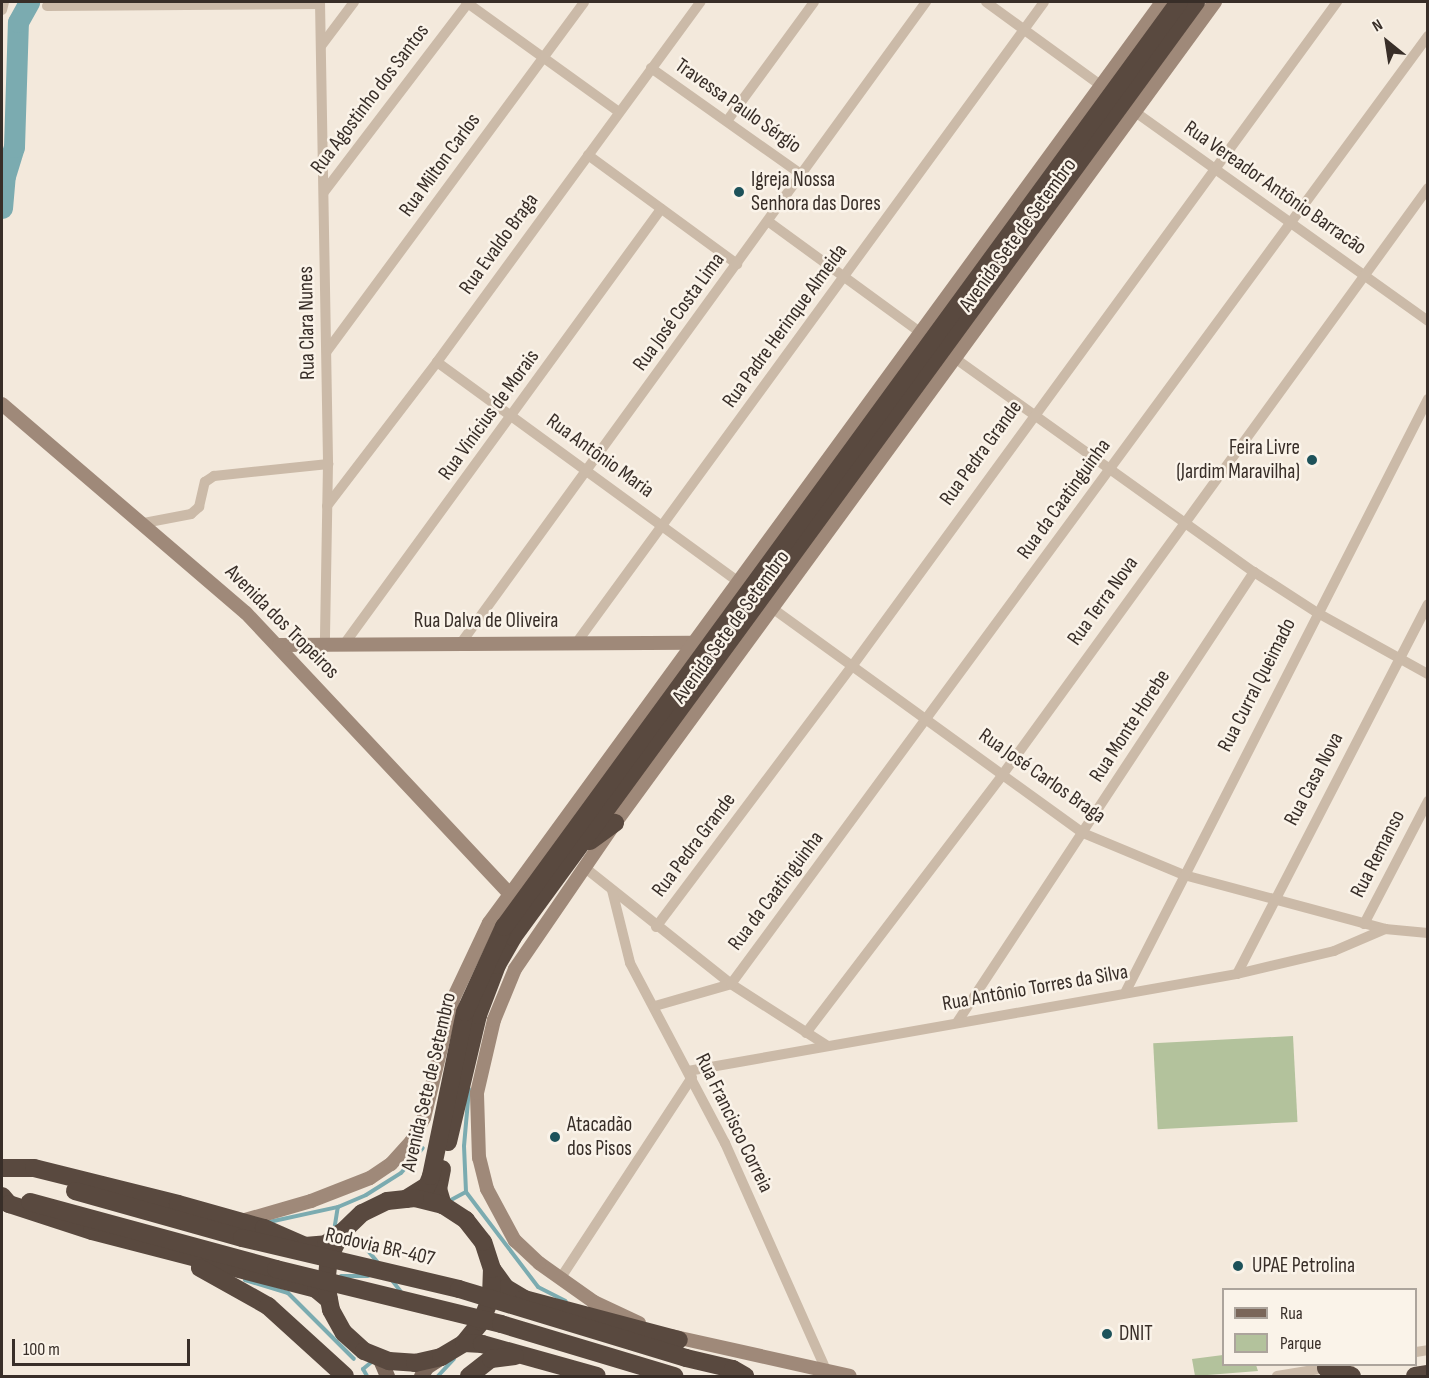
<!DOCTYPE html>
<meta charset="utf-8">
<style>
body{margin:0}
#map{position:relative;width:1429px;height:1378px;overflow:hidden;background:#f3e9dc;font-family:"Sofia Sans Condensed",sans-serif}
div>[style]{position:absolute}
.green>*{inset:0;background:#b3c29c;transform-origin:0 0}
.stream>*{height:4px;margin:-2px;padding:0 2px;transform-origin:2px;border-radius:2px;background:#7babb0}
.river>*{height:21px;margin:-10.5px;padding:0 10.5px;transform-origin:10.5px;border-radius:10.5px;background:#7babb0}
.street>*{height:10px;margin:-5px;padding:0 5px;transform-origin:5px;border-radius:5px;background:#cbbaa8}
.secondary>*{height:14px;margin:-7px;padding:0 7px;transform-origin:7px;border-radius:7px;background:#9f8979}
.primary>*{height:15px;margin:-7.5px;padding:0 7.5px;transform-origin:7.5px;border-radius:7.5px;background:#7a6659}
.highway>*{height:18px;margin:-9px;padding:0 9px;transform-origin:9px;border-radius:9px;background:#59493f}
.highway-bridge>*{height:18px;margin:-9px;padding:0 9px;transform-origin:9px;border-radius:9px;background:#59493f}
.dots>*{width:16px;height:16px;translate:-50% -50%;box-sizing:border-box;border:3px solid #faf3e9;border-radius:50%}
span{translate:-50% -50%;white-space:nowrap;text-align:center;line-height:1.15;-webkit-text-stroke:5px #faf3e9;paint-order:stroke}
.street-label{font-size:21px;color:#382e28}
.poi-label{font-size:21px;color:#382e28}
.left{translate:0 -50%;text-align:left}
.right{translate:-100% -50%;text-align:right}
.frame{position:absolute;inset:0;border:3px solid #382e28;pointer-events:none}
.legend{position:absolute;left:1222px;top:1288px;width:195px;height:78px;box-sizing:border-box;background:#faf3e9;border:2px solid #aca49c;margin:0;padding:8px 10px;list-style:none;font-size:18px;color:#382e28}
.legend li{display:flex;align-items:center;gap:12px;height:30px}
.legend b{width:30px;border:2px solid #aca49c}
.north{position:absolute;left:1357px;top:12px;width:60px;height:60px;-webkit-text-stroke:4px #faf3e9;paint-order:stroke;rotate:330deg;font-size:16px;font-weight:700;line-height:24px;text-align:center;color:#382e28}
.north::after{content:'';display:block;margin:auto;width:21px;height:27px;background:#382e28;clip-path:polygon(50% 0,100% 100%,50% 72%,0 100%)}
.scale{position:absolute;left:12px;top:1339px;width:178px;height:27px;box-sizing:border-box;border:3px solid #382e28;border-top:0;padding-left:8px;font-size:18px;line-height:21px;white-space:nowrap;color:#382e28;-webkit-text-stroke:4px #faf3e9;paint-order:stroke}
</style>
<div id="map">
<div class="green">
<i style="left:1293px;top:1036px;width:86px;height:140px;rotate:87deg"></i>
<i style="clip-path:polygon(1223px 1355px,1224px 1364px,1256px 1365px,1258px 1371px,1195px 1376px,1192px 1359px)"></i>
</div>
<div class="stream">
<i style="left:469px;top:1089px;width:57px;rotate:95deg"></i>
<i style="left:464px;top:1146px;width:46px;rotate:87.5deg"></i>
<i style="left:466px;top:1192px;width:119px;rotate:52.8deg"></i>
<i style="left:538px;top:1287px;width:31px;rotate:27deg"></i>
<i style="left:449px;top:1201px;width:19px;rotate:-28deg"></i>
<i style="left:269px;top:1222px;width:71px;rotate:-12.3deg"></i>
<i style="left:338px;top:1207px;width:30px;rotate:-23deg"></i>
<i style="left:366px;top:1195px;width:41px;rotate:-32.2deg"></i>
<i style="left:401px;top:1173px;width:33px;rotate:-49deg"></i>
<i style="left:334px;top:1231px;width:24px;rotate:-81deg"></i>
<i style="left:357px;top:1237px;width:32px;rotate:51deg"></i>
<i style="left:341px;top:1276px;width:27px"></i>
<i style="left:391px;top:1279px;width:16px;rotate:52deg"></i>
<i style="left:245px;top:1280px;width:45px;rotate:16.8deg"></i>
<i style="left:288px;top:1293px;width:93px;rotate:45deg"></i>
<i style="left:367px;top:1376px;width:8px;rotate:-120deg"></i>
<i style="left:363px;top:1369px;width:13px;rotate:-39deg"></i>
<i style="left:438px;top:1376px;width:23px;rotate:-47deg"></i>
</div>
<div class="river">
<i style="left:2px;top:208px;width:32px;rotate:-85deg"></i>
<i style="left:5px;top:176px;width:30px;rotate:-73deg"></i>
<i style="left:14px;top:147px;width:125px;rotate:-88.2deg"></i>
<i style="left:18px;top:22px;width:23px;rotate:-61deg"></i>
</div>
<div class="street">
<i style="left:320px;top:2px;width:462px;rotate:89deg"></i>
<i style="left:328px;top:464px;width:179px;rotate:91deg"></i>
<i style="left:466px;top:2px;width:188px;rotate:35.7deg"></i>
<i style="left:986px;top:2px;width:150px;rotate:36deg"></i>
<i style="left:47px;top:6px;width:273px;rotate:-0.4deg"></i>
<i style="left:2px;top:10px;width:8px;rotate:-76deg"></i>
<i style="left:321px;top:46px;width:55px;rotate:-53.1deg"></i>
<i style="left:651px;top:68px;width:185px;rotate:35.3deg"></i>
<i style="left:1131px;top:109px;width:365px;rotate:35.5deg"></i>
<i style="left:727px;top:121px;width:147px;rotate:-53.8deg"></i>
<i style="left:588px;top:155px;width:185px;rotate:36.2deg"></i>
<i style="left:324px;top:192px;width:239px;rotate:-52.7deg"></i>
<i style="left:769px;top:222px;width:187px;rotate:36.1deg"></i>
<i style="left:327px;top:351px;width:433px;rotate:-53.6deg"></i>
<i style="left:956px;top:359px;width:366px;rotate:35.6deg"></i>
<i style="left:1254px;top:572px;width:74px;rotate:32.8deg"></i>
<i style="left:1316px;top:612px;width:128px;rotate:29deg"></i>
<i style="left:437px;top:362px;width:374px;rotate:36.1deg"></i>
<i style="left:327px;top:506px;width:181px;rotate:-52.6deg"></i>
<i style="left:437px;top:362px;width:446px;rotate:-53.8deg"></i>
<i style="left:144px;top:523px;width:48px;rotate:-10.8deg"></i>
<i style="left:191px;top:514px;width:11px;rotate:-41deg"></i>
<i style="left:199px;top:507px;width:26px;rotate:-77deg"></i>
<i style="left:205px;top:482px;width:11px;rotate:-34deg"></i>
<i style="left:214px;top:476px;width:115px;rotate:-6deg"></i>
<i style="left:772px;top:608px;width:384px;rotate:35.9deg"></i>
<i style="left:1083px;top:833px;width:109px;rotate:22.6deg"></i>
<i style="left:1184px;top:875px;width:208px;rotate:15deg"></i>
<i style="left:1385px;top:929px;width:43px;rotate:5.3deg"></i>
<i style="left:577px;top:642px;width:792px;rotate:-53.88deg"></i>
<i style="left:345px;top:643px;width:537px;rotate:-53.94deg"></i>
<i style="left:461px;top:643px;width:792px;rotate:-54.04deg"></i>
<i style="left:584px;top:867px;width:188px;rotate:38.5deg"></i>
<i style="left:731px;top:984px;width:113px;rotate:32.7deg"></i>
<i style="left:612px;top:890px;width:75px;rotate:76.1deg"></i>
<i style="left:630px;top:963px;width:204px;rotate:62.2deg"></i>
<i style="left:725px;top:1143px;width:251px;rotate:66deg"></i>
<i style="left:1364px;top:924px;width:139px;rotate:-62.5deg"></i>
<i style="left:656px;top:927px;width:328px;rotate:-53.1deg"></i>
<i style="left:853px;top:665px;width:821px;rotate:-53.87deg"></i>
<i style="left:1237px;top:974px;width:416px;rotate:-62.7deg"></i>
<i style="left:1126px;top:991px;width:665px;rotate:-62.97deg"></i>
<i style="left:655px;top:1006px;width:79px;rotate:-16.1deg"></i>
<i style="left:731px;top:984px;width:1177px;rotate:-53.68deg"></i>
<i style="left:958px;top:1021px;width:538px;rotate:-56.61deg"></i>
<i style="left:806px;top:1033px;width:325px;rotate:-52.7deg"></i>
<i style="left:1003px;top:774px;width:724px;rotate:-54.05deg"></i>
<i style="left:688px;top:1071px;width:558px;rotate:-10.02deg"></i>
<i style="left:1237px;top:974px;width:100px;rotate:-13.3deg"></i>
<i style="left:1334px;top:951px;width:56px;rotate:-23.3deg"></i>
<i style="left:560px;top:1279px;width:241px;rotate:-56.8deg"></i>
<i style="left:1416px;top:1352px;width:12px;rotate:-9deg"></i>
<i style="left:1277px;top:1376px;width:74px;rotate:-9.3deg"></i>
</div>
<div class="secondary">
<i style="left:2px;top:404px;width:321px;rotate:40.6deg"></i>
<i style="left:246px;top:613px;width:386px;rotate:46.8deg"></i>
<i style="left:279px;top:645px;width:415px;rotate:-0.3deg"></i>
<i style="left:238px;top:1222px;width:76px;rotate:-16deg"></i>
<i style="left:311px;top:1201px;width:63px;rotate:-21.3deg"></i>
<i style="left:370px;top:1178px;width:25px;rotate:-34deg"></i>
<i style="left:391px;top:1164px;width:30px;rotate:-48deg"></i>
<i style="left:411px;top:1142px;width:27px;rotate:-62deg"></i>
<i style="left:424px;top:1118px;width:122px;rotate:-76.3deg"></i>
<i style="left:453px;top:999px;width:84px;rotate:-64.7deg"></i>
<i style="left:489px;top:923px;width:1141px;rotate:-53.84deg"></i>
<i style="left:639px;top:1323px;width:50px;rotate:-155deg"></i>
<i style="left:594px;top:1302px;width:67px;rotate:-144.7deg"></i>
<i style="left:539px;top:1263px;width:33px;rotate:-137deg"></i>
<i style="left:515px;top:1241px;width:59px;rotate:-118.3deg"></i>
<i style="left:487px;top:1189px;width:32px;rotate:-104deg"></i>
<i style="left:479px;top:1158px;width:65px;rotate:-91.8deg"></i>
<i style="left:477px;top:1093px;width:75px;rotate:-76.9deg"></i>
<i style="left:494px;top:1020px;width:55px;rotate:-67.6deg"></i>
<i style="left:515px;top:969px;width:177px;rotate:-55.6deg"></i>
<i style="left:615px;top:823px;width:1017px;rotate:-53.84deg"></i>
<i style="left:671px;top:1336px;width:183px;rotate:12.6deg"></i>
</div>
<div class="primary">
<i style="left:379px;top:1357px;width:21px;rotate:67deg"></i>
<i style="left:421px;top:1376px;width:10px;rotate:-61deg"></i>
<i style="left:426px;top:1367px;width:17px;rotate:-33deg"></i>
</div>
<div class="highway">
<i style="left:590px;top:841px;width:31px;rotate:-36deg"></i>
<i style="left:448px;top:1142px;width:130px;rotate:-76.7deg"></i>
<i style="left:478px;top:1015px;width:53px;rotate:-69.2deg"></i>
<i style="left:497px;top:965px;width:32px;rotate:-60deg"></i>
<i style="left:513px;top:937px;width:1158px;rotate:-53.85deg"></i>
<i style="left:2px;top:1168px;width:32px"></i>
<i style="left:34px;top:1168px;width:148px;rotate:14deg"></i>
<i style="left:178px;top:1204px;width:89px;rotate:15.6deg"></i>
<i style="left:264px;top:1228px;width:45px;rotate:23.7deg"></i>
<i style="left:305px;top:1246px;width:21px;rotate:-5deg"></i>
<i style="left:326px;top:1244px;width:18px;rotate:-38deg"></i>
<i style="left:442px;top:1169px;width:20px;rotate:101deg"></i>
<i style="left:438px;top:1189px;width:17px;rotate:73deg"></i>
<i style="left:2px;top:1196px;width:11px;rotate:49deg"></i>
<i style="left:9px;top:1204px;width:87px;rotate:18deg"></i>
<i style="left:92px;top:1231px;width:231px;rotate:14.5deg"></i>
<i style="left:316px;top:1289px;width:17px;rotate:40deg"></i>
<i style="left:406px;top:1199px;width:25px;rotate:-32deg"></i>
<i style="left:427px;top:1186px;width:11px;rotate:-68deg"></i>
<i style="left:431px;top:1176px;width:167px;rotate:-78.3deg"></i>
<i style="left:465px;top:1012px;width:94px;rotate:-65.4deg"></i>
<i style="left:504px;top:927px;width:1145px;rotate:-53.88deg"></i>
<i style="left:200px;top:1268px;width:78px;rotate:29.2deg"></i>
<i style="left:268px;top:1306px;width:104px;rotate:42.3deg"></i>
<i style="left:492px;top:1269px;width:24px;rotate:54deg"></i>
<i style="left:506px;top:1288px;width:21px;rotate:31deg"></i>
<i style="left:524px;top:1299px;width:160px;rotate:14.8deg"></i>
<i style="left:464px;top:1343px;width:27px;rotate:-51deg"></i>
<i style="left:481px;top:1322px;width:27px;rotate:-68deg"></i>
<i style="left:491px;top:1297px;width:28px;rotate:-88deg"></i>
<i style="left:492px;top:1269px;width:28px;rotate:-108deg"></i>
<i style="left:483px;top:1242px;width:28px;rotate:-128deg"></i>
<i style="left:466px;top:1220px;width:27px;rotate:-147deg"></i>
<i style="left:443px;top:1205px;width:29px;rotate:-166deg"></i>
<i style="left:415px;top:1198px;width:28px;rotate:174deg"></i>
<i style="left:387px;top:1201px;width:28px;rotate:154deg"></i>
<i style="left:362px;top:1213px;width:28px;rotate:136deg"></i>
<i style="left:342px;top:1232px;width:28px;rotate:117deg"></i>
<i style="left:329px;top:1257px;width:27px;rotate:96deg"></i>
<i style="left:326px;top:1284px;width:26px;rotate:79deg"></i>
<i style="left:331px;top:1310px;width:26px;rotate:61deg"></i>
<i style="left:344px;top:1333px;width:27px;rotate:42deg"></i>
<i style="left:364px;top:1351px;width:27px;rotate:22deg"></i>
<i style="left:389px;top:1361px;width:26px;rotate:4deg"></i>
<i style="left:415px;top:1363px;width:27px;rotate:-13deg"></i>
<i style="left:441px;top:1357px;width:27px;rotate:-31deg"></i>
<i style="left:464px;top:1343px;width:18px;rotate:3deg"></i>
<i style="left:482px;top:1344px;width:119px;rotate:15.5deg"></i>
<i style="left:686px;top:1358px;width:48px;rotate:13.2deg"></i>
<i style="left:733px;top:1369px;width:14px;rotate:30deg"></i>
<i style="left:1326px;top:1368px;width:27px;rotate:17deg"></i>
<i style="left:469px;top:1376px;width:28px;rotate:-38deg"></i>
<i style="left:491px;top:1359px;width:24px;rotate:-7deg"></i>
<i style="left:1415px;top:1376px;width:13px;rotate:-9deg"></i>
</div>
<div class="highway-bridge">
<i style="left:75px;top:1191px;width:173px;rotate:15.7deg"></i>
<i style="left:242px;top:1238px;width:223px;rotate:13.2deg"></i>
<i style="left:459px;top:1289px;width:237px;rotate:16.9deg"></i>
<i style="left:30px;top:1202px;width:255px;rotate:15.2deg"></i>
<i style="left:276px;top:1269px;width:232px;rotate:13.7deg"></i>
<i style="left:501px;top:1324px;width:181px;rotate:16.7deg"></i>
</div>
<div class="dots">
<i style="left:739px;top:192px;background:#1d525a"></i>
<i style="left:1312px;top:460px;background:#1d525a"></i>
<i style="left:555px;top:1137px;background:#1d525a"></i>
<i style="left:1238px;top:1266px;background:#1d525a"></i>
<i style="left:1107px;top:1334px;background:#1d525a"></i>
</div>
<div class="street-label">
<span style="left:370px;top:99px;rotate:-53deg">Rua Agostinho dos Santos</span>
<span style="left:738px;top:106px;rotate:35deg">Travessa Paulo Sérgio</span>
<span style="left:440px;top:165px;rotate:-54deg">Rua Milton Carlos</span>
<span style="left:1275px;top:188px;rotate:35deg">Rua Vereador Antônio Barracão</span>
<span style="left:1018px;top:235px;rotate:-54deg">Avenida Sete de Setembro</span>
<span style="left:499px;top:244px;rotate:-54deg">Rua Evaldo Braga</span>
<span style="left:679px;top:312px;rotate:-54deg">Rua José Costa Lima</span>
<span style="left:307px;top:323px;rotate:-91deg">Rua Clara Nunes</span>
<span style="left:785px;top:326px;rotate:-54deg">Rua Padre Herinque Almeida</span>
<span style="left:489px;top:415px;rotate:-54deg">Rua Vinícius de Morais</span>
<span style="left:981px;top:453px;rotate:-54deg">Rua Pedra Grande</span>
<span style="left:600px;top:456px;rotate:36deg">Rua Antônio Maria</span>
<span style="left:1064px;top:499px;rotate:-54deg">Rua da Caatinguinha</span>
<span style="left:1103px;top:601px;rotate:-54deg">Rua Terra Nova</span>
<span style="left:486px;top:621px">Rua Dalva de Oliveira</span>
<span style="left:282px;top:622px;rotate:45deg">Avenida dos Tropeiros</span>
<span style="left:731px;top:627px;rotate:-54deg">Avenida Sete de Setembro</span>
<span style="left:1257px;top:685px;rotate:-63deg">Rua Curral Queimado</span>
<span style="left:1130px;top:726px;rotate:-57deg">Rua Monte Horebe</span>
<span style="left:1042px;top:776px;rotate:35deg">Rua José Carlos Braga</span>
<span style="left:1314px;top:779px;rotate:-62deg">Rua Casa Nova</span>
<span style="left:694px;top:845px;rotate:-53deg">Rua Pedra Grande</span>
<span style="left:1378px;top:854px;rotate:-63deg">Rua Remanso</span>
<span style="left:776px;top:891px;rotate:-53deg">Rua da Caatinguinha</span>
<span style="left:1035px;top:988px;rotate:-10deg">Rua Antônio Torres da Silva</span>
<span style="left:429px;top:1082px;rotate:-77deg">Avenida Sete de Setembro</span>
<span style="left:734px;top:1123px;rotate:64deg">Rua Francisco Correia</span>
<span style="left:380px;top:1247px;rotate:13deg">Rodovia BR-407</span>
</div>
<div class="poi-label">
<span class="left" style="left:751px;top:192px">Igreja Nossa<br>Senhora das Dores</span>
<span class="right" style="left:1300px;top:460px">Feira Livre<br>(Jardim Maravilha)</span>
<span class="left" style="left:567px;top:1137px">Atacadão<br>dos Pisos</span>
<span class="left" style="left:1252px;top:1266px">UPAE Petrolina</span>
<span class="left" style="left:1119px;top:1334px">DNIT</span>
</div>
<div class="frame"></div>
<ul class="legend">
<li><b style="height:8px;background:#7a6659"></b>Rua</li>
<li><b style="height:16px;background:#b3c29c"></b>Parque</li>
</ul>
<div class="north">N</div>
<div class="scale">100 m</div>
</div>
